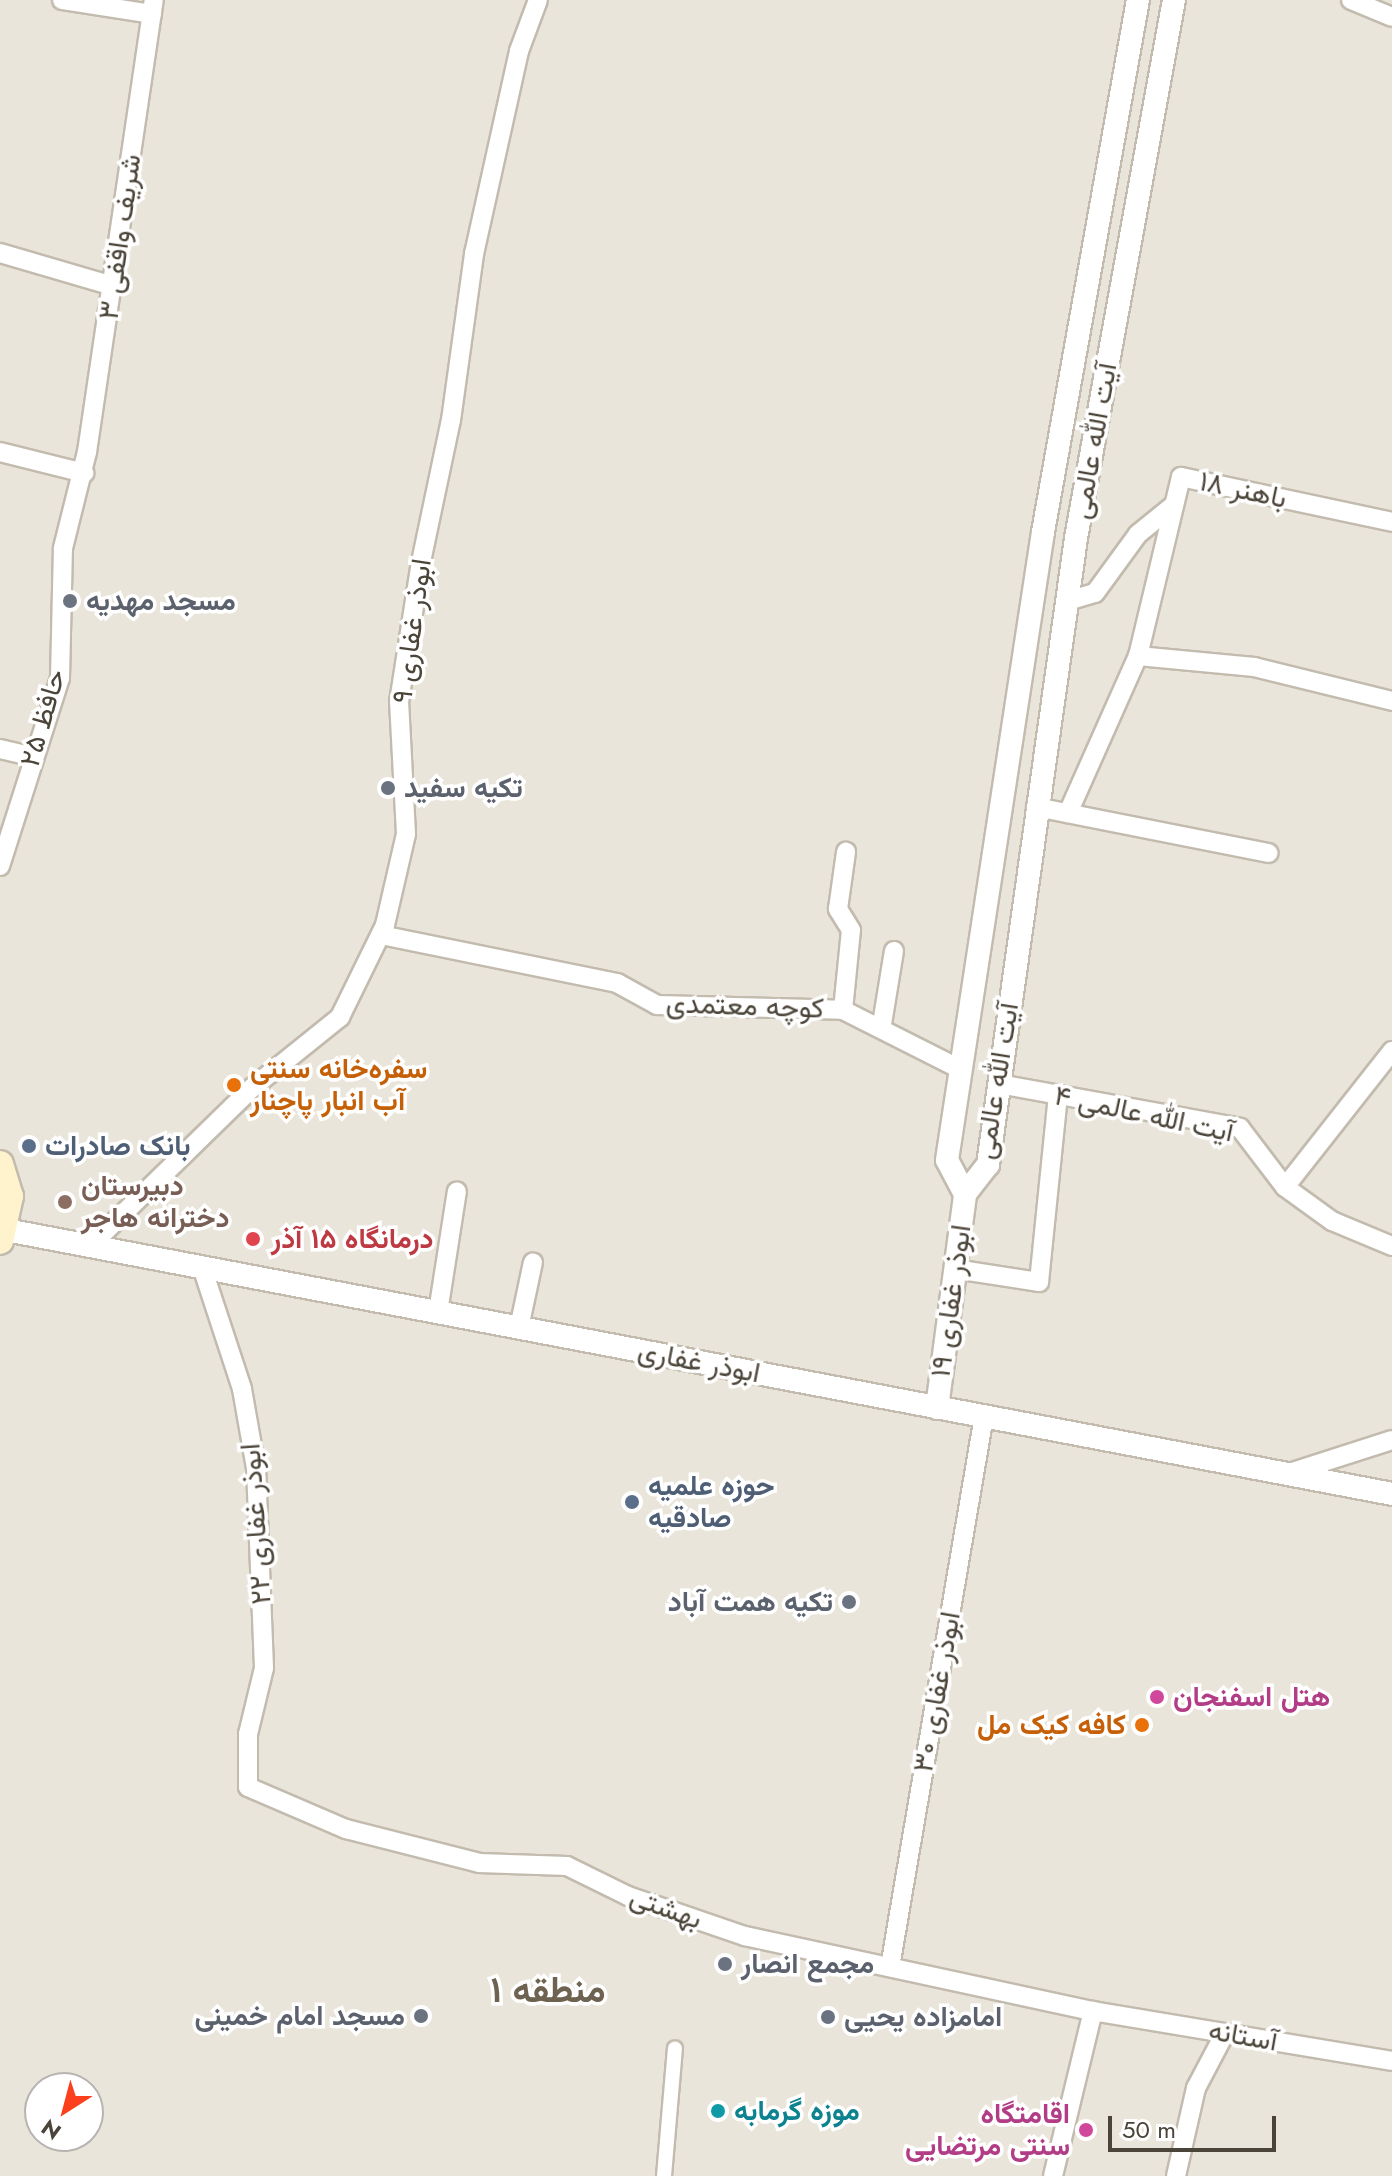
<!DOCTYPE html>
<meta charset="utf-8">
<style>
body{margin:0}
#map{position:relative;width:1392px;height:2176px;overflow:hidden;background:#f6f3ec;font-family:Jost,Vazirmatn,sans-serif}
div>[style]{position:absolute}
.residential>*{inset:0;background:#eae5da}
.roads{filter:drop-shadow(2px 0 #c2bbae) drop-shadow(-2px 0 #c2bbae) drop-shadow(0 2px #c2bbae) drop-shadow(0 -2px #c2bbae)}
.pedestrian>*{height:14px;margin:-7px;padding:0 7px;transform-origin:7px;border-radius:7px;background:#fff}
.minor>*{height:18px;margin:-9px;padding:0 9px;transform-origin:9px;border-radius:9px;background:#fff}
.tertiary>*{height:22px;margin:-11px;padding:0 11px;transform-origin:11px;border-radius:11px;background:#fff}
.secondary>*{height:26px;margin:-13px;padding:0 13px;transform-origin:13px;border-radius:13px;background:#fff3cd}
.dots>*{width:22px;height:22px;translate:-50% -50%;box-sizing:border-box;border:4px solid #fff;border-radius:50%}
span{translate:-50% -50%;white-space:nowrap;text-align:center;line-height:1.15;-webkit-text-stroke:7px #fff;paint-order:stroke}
.street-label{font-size:28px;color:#4b4439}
.worship-label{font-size:28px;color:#5b616d;font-weight:700}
.left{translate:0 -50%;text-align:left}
.right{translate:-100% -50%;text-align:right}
.food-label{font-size:28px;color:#c56008;font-weight:700}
.service-label{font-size:28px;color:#4e5e75;font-weight:700}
.education-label{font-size:28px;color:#785e54;font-weight:700}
.health-label{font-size:28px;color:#be3a42;font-weight:700}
.hotel-label{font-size:28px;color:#b23c85;font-weight:700}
.culture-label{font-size:28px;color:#0d838f;font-weight:700}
.district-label{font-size:36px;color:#6e6250;font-weight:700}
.north{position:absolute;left:24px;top:2072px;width:80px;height:80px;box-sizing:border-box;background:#fff;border:2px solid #b7b4b0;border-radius:50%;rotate:216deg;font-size:22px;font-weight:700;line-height:32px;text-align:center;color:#4b4439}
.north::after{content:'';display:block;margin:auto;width:28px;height:36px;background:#fc3f1d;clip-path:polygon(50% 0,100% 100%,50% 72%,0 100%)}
.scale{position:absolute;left:1108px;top:2116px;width:168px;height:36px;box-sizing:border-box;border:4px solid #4b4439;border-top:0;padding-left:10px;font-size:24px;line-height:28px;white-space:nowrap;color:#4b4439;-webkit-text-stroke:6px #fff;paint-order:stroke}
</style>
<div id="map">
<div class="residential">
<i style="clip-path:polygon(evenodd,0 0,1392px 0,1392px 2176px,0 2176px,0 0,40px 2088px,88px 2088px,88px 2136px,40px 2136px,40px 2088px)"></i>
</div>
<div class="roads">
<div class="pedestrian">
<i style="left:664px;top:2176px;width:128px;rotate:-85.1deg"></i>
</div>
<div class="minor">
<i style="left:62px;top:0;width:91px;rotate:8.8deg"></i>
<i style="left:1351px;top:0;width:44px;rotate:22.5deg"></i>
<i style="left:0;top:253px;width:118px;rotate:16.3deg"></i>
<i style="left:0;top:452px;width:87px;rotate:14deg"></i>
<i style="left:1068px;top:601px;width:28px;rotate:-17deg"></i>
<i style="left:1095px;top:593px;width:73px;rotate:-53.9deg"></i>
<i style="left:1138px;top:534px;width:46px;rotate:-38.9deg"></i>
<i style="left:1138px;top:656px;width:184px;rotate:-76.5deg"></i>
<i style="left:1181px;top:477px;width:216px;rotate:12deg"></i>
<i style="left:0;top:749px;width:32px;rotate:13deg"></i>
<i style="left:1036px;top:807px;width:237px;rotate:11.2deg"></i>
<i style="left:1068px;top:813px;width:172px;rotate:-66deg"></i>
<i style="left:1138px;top:656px;width:117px;rotate:5.4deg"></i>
<i style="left:1254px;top:667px;width:142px;rotate:13.8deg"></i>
<i style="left:0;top:866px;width:197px;rotate:-72.3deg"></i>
<i style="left:60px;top:678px;width:130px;rotate:-88.7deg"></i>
<i style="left:63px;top:548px;width:99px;rotate:-76deg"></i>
<i style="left:87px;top:452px;width:457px;rotate:-81.6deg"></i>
<i style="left:381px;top:935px;width:241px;rotate:11.5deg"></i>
<i style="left:617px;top:983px;width:46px;rotate:28.8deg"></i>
<i style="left:657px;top:1005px;width:186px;rotate:1.5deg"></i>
<i style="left:843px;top:1010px;width:131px;rotate:26.8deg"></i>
<i style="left:843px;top:1010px;width:80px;rotate:-84.3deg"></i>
<i style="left:851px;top:930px;width:25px;rotate:-122deg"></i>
<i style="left:838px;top:909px;width:58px;rotate:-82deg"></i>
<i style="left:882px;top:1024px;width:74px;rotate:-80.7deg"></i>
<i style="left:999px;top:1084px;width:245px;rotate:10.3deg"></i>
<i style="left:1240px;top:1128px;width:74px;rotate:52.7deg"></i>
<i style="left:1285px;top:1187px;width:58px;rotate:35.9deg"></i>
<i style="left:1332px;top:1221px;width:65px;rotate:22.6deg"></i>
<i style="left:1285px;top:1187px;width:173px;rotate:-51.8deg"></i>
<i style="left:90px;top:1246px;width:228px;rotate:-44.3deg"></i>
<i style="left:253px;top:1087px;width:112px;rotate:-38.8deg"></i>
<i style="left:340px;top:1017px;width:102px;rotate:-63.9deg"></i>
<i style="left:385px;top:925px;width:93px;rotate:-77deg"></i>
<i style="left:406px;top:834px;width:132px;rotate:-93deg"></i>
<i style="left:399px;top:702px;width:142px;rotate:-81.1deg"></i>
<i style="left:421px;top:562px;width:145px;rotate:-78.1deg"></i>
<i style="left:451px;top:420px;width:168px;rotate:-82.1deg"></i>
<i style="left:474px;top:254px;width:208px;rotate:-77.5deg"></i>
<i style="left:519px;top:51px;width:54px;rotate:-69.6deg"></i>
<i style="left:202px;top:1267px;width:128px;rotate:71.8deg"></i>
<i style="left:242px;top:1389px;width:80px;rotate:80deg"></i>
<i style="left:256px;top:1468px;width:200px;rotate:87.7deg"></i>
<i style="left:264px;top:1668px;width:68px;rotate:103.6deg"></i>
<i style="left:248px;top:1734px;width:53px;rotate:90deg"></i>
<i style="left:248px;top:1787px;width:107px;rotate:23.2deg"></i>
<i style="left:346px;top:1829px;width:137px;rotate:14.3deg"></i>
<i style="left:479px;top:1863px;width:88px;rotate:2deg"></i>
<i style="left:567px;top:1866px;width:68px;rotate:26.2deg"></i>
<i style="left:628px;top:1896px;width:124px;rotate:18.9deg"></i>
<i style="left:745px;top:1936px;width:356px;rotate:12.2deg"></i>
<i style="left:1093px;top:2011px;width:303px;rotate:9.5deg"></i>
<i style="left:955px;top:1269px;width:85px;rotate:8.8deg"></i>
<i style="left:1039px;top:1282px;width:188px;rotate:-84.2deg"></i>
<i style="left:438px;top:1312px;width:122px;rotate:-81.1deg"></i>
<i style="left:519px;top:1328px;width:67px;rotate:-78deg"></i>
<i style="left:1286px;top:1474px;width:111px;rotate:-17.8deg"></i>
<i style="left:890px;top:1967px;width:559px;rotate:-80.32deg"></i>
<i style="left:1053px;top:2176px;width:170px;rotate:-76.4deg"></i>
<i style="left:1176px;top:2176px;width:90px;rotate:-77.2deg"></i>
<i style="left:1196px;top:2088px;width:62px;rotate:-62.2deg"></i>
</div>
<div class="tertiary">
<i style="left:965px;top:1194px;width:38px;rotate:-118deg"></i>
<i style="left:947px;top:1160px;width:635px;rotate:-81.31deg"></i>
<i style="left:1043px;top:532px;width:540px;rotate:-79.88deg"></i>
<i style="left:6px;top:1230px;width:1411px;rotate:10.78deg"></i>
<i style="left:937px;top:1408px;width:216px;rotate:-82.5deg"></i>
<i style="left:965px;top:1194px;width:37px;rotate:-52deg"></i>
<i style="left:988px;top:1165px;width:633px;rotate:-82.01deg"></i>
<i style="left:1076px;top:538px;width:547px;rotate:-79.68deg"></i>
</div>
<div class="secondary">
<i style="left:0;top:1164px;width:34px;rotate:73deg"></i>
<i style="left:10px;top:1196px;width:46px;rotate:102.5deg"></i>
</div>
</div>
<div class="dots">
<i style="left:70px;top:601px;background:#6b7280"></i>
<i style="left:388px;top:788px;background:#6b7280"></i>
<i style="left:234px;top:1085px;background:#e8710a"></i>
<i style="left:29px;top:1146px;background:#5c6f8a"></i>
<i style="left:65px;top:1202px;background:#8d6e63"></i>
<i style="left:253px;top:1239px;background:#e0444e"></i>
<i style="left:632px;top:1502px;background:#5c6f8a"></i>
<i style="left:849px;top:1602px;background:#6b7280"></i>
<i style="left:1157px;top:1697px;background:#d1479c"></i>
<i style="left:1142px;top:1725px;background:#e8710a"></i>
<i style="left:725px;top:1964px;background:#6b7280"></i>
<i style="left:421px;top:2016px;background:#6b7280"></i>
<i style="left:828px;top:2017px;background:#6b7280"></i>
<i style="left:718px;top:2111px;background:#0f9aa8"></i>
<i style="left:1086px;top:2130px;background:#d1479c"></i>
</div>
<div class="street-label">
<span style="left:120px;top:237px;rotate:-82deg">شریف واقفی ۳</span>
<span style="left:1094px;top:441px;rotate:-80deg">آیت الله عالمی</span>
<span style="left:1243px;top:490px;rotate:12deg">باهنر ۱۸</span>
<span style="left:412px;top:631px;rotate:-82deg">ابوذر غفاری ۹</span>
<span style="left:43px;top:718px;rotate:-74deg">حافظ ۲۵</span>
<span style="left:745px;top:1006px;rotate:2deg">کوچه معتمدی</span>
<span style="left:997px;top:1081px;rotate:-81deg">آیت الله عالمی</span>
<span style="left:1144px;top:1114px;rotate:12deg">آیت الله عالمی ۴</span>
<span style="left:951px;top:1301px;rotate:-82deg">ابوذر غفاری ۱۹</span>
<span style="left:699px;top:1362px;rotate:11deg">ابوذر غفاری</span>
<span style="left:256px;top:1524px;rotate:-94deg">ابوذر غفاری ۲۲</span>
<span style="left:937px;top:1692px;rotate:-80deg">ابوذر غفاری ۳۰</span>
<span style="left:666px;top:1908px;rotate:20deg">بهشتی</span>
<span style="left:1243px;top:2036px;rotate:10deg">آستانه</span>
</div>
<div class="worship-label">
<span class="left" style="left:86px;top:601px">مسجد مهدیه</span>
<span class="left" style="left:404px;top:788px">تکیه سفید</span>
<span class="right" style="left:833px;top:1602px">تکیه همت آباد</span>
<span class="left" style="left:741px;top:1964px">مجمع انصار</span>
<span class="right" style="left:405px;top:2016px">مسجد امام خمینی</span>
<span class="left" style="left:844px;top:2017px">امامزاده یحیی</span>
</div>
<div class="food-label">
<span class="left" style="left:250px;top:1085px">سفره‌خانه سنتی<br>آب انبار پاچنار</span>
<span class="right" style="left:1126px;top:1725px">کافه کیک مل</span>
</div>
<div class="service-label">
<span class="left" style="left:45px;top:1146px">بانک صادرات</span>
<span class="left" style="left:648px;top:1502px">حوزه علمیه<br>صادقیه</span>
</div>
<div class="education-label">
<span class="left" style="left:81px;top:1202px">دبیرستان<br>دخترانه هاجر</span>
</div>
<div class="health-label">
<span class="left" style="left:271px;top:1239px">درمانگاه ۱۵ آذر</span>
</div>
<div class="hotel-label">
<span class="left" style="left:1173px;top:1697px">هتل اسفنجان</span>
<span class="right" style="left:1070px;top:2130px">اقامتگاه<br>سنتی مرتضایی</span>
</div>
<div class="culture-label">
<span class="left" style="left:734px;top:2111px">موزه گرمابه</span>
</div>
<div class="district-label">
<span style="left:548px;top:1990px">منطقه ۱</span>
</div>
<div class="north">N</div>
<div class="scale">50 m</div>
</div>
